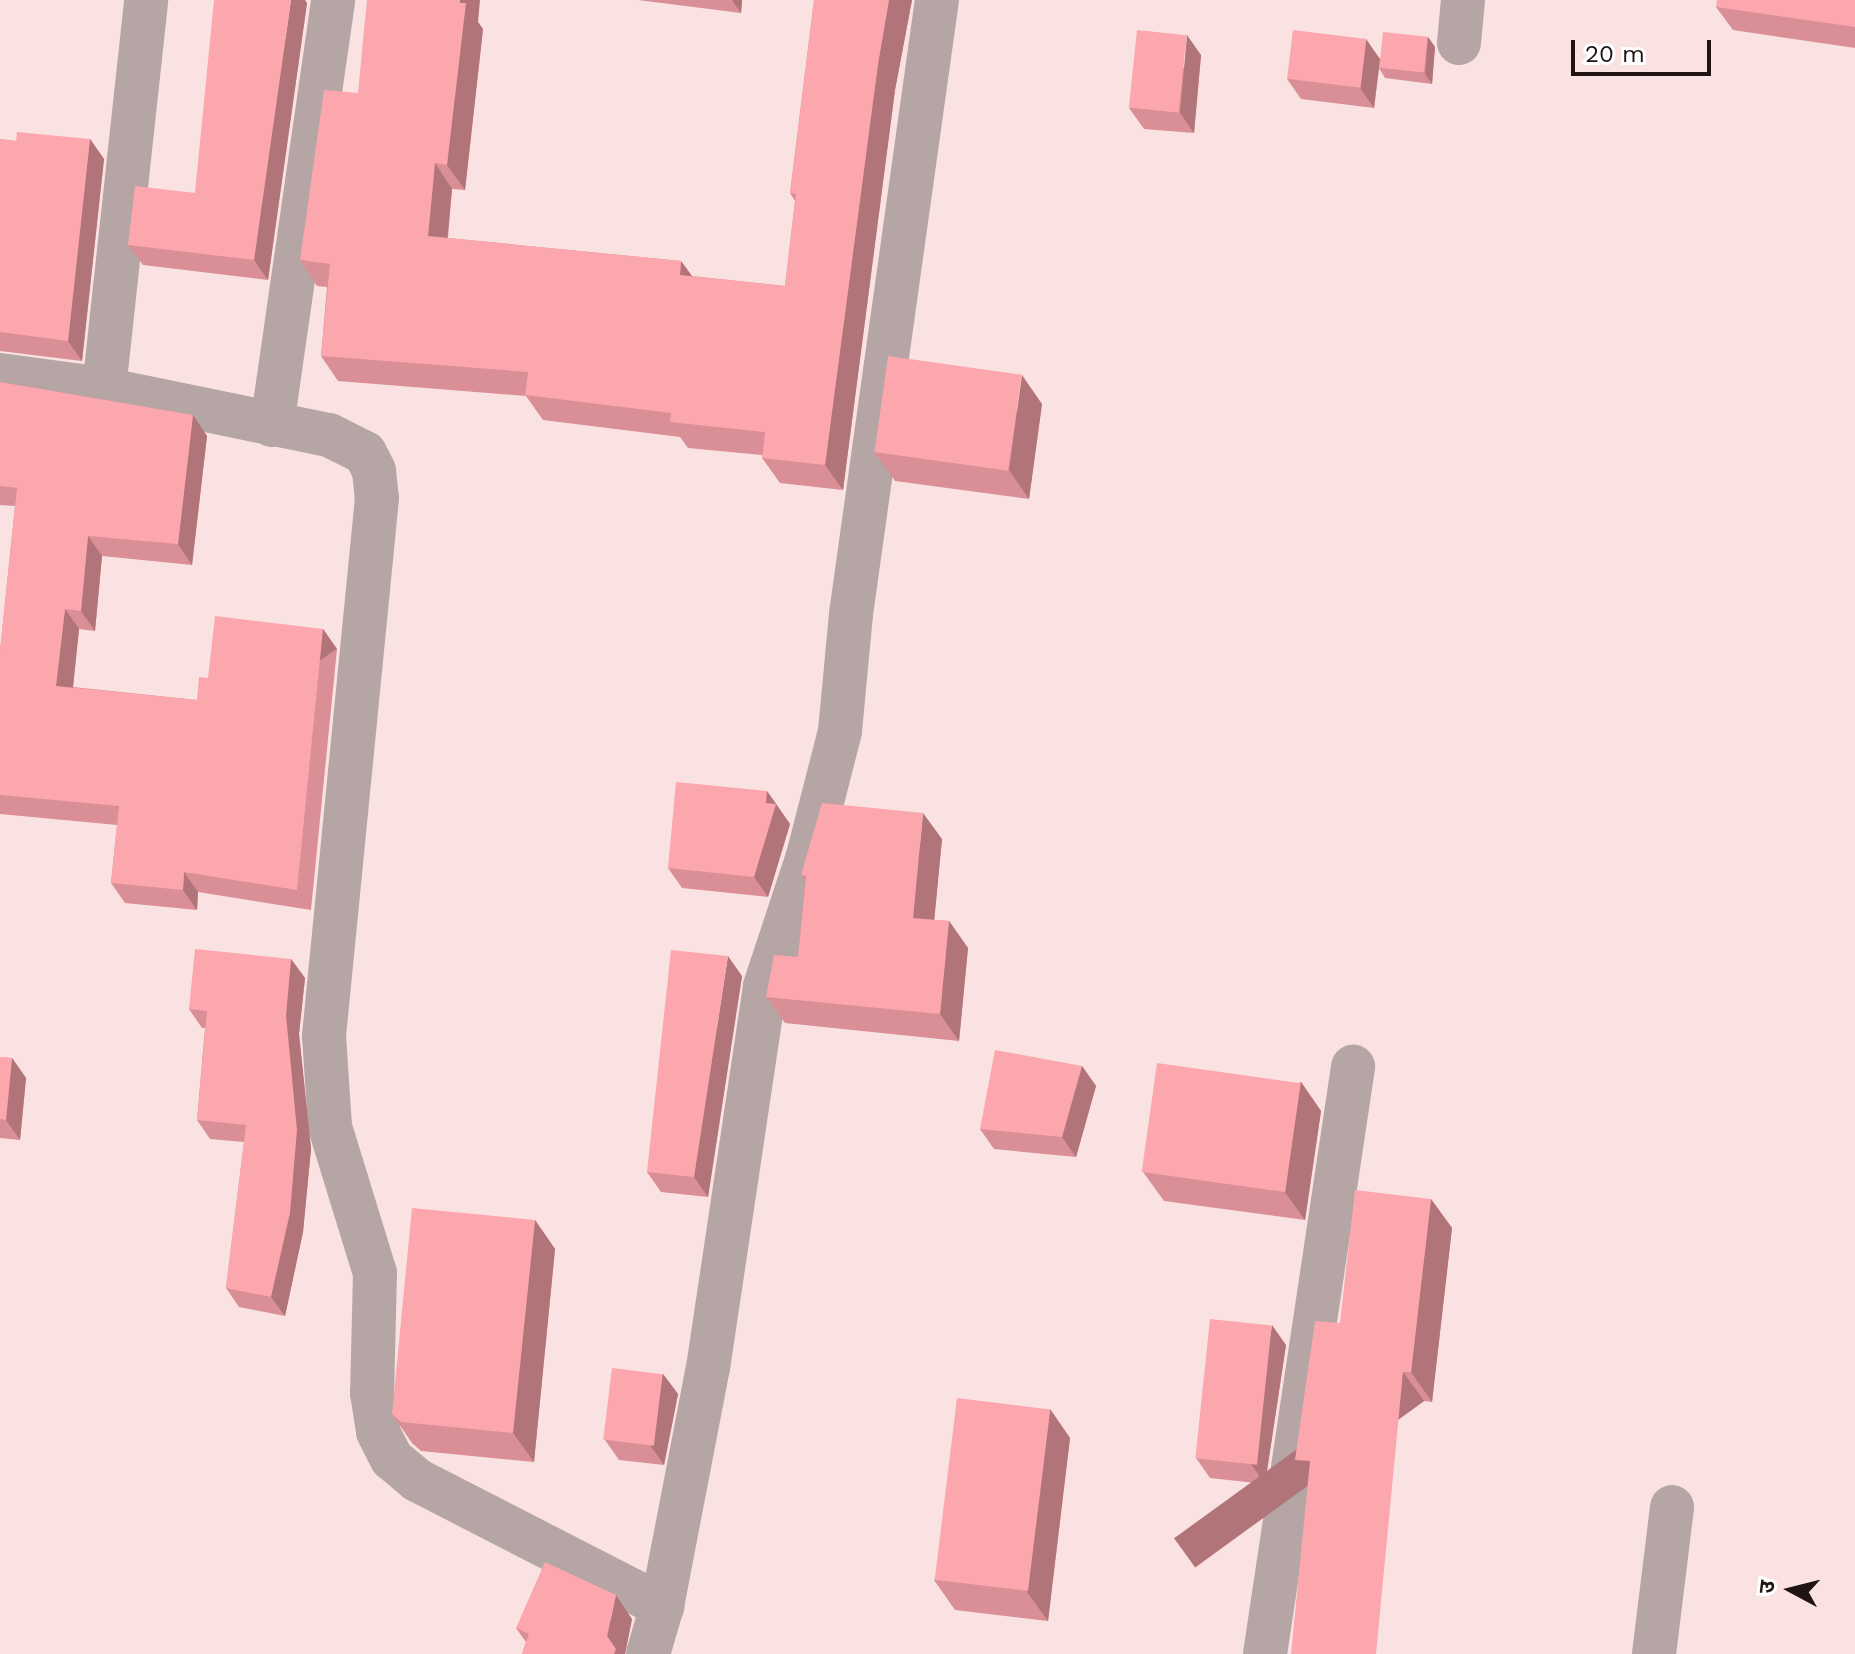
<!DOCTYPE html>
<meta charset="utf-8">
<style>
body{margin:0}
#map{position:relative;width:1855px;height:1654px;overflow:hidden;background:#fae2e3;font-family:"Work Sans","Noto Sans Devanagari",sans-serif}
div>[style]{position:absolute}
.street>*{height:44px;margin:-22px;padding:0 22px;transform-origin:22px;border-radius:22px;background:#b6a5a5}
.wall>*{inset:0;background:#d98f95}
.shaded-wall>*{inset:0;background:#b07479;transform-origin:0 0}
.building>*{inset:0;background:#fca6ad;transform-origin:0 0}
span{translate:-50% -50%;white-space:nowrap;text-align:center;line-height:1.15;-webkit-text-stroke:7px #fff;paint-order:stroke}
.north{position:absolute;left:1751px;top:1550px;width:80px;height:80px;-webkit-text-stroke:6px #fff;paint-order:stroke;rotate:277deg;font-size:22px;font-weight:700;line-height:32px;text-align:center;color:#201313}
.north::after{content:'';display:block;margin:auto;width:28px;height:36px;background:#201313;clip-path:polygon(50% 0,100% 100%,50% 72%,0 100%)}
.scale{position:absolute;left:1571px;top:40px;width:140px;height:36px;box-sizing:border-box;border:4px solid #201313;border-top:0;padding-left:10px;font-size:24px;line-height:28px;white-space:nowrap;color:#201313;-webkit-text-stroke:6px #fff;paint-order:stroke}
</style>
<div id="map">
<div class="street">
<i style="left:1459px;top:43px;width:43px;rotate:-84.7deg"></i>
<i style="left:0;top:375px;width:105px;rotate:7.7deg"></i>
<i style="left:104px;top:389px;width:230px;rotate:11.6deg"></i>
<i style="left:329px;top:435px;width:40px;rotate:26.6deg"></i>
<i style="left:365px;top:453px;width:20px;rotate:63deg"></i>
<i style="left:374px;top:471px;width:27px;rotate:84deg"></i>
<i style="left:377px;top:498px;width:541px;rotate:95.63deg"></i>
<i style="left:324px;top:1036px;width:91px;rotate:86.2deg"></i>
<i style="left:330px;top:1127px;width:153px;rotate:72.9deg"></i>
<i style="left:375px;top:1273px;width:120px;rotate:91.4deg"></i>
<i style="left:372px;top:1393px;width:39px;rotate:81deg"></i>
<i style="left:378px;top:1432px;width:30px;rotate:63deg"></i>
<i style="left:392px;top:1459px;width:33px;rotate:40deg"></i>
<i style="left:417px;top:1480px;width:276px;rotate:27.2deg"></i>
<i style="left:104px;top:389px;width:391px;rotate:-83.8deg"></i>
<i style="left:272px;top:425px;width:429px;rotate:-81.8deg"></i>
<i style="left:648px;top:1654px;width:50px;rotate:-73.7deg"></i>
<i style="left:662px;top:1606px;width:242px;rotate:-79.1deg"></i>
<i style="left:708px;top:1368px;width:386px;rotate:-81.5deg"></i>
<i style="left:765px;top:986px;width:137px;rotate:-71.7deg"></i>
<i style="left:808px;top:856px;width:129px;rotate:-75.6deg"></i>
<i style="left:840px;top:731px;width:118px;rotate:-84.6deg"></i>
<i style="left:851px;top:614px;width:620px;rotate:-82.03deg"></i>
<i style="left:1265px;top:1654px;width:594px;rotate:-81.47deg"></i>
<i style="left:1654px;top:1654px;width:148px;rotate:-83deg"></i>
</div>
<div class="wall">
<i style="clip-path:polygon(638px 0,742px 0,741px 13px)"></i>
<i style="clip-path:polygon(814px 0,912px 0,895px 90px,843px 490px,780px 483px,762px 458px,762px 455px,688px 448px,680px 437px,543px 420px,526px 396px,338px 381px,321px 356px,327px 287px,317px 286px,300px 260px,358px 93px,478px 22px,483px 29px,465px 190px,452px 189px,448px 238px,681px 261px,692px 276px,785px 286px,795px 201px,790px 193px)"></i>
<i style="clip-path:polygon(1855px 0,1855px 48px,1733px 30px,1716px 7px)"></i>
<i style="clip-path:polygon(307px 3px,268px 280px,143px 265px,128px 245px,195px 193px)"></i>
<i style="clip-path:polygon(1428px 37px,1435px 47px,1432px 84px,1385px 78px,1379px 68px,1374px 108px,1301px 99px,1287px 79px,1366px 39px,1379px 59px)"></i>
<i style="clip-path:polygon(1201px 55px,1194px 133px,1144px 129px,1129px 108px)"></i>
<i style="clip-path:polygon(0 139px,16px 141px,90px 139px,104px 159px,82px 361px,0 351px)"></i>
<i style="clip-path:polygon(0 382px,193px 415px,207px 436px,192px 565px,102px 556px,95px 631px,79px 629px,73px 687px,197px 700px,208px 678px,323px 629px,337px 649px,311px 910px,198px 892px,197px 910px,125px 903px,111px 883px,117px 825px,0 814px,0 651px,15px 506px,0 505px)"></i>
<i style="clip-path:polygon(1042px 404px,1029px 499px,895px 481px,874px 452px)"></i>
<i style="clip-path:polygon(767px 791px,790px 824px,768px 897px,682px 888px,668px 868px)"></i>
<i style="clip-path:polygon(942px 839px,934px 920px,949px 921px,968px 948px,959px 1041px,785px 1023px,766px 997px,798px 957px,805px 882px,801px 875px)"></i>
<i style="clip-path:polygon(291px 959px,305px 978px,299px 1034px,311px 1149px,303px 1232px,285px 1316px,239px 1307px,226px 1288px,244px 1142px,210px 1139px,197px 1120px,205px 1028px,202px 1028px,189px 1009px)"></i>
<i style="clip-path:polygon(742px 976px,708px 1197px,661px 1192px,647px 1172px)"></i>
<i style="clip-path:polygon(0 1057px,12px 1058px,26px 1078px,20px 1140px,0 1138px)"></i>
<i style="clip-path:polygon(1082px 1066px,1096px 1086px,1076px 1157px,994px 1149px,980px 1129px)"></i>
<i style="clip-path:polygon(1301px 1082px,1321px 1111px,1305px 1220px,1164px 1201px,1143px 1172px)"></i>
<i style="clip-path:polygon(1431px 1199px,1452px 1228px,1432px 1402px,1424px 1401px,1308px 1479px,1295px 1460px,1340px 1323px)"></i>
<i style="clip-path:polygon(535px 1220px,555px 1249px,534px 1462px,421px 1451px,412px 1443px,392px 1414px)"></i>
<i style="clip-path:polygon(1286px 1345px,1265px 1484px,1210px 1478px,1196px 1458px)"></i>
<i style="clip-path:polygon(663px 1374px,678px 1394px,664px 1465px,619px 1460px,605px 1440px)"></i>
<i style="clip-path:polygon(1050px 1409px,1070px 1438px,1048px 1621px,955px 1610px,934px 1580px)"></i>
<i style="clip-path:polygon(632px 1619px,625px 1654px,522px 1654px,526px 1642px,516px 1628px)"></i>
</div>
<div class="shaded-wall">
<i style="clip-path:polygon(291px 0,305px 0,307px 3px,268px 280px,254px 260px)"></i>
<i style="clip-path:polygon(460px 0,480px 0,478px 22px,483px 29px,465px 190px,447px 165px)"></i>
<i style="clip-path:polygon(732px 0,742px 0,741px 13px)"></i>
<i style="clip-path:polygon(889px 0,912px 0,895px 90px,843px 490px,825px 465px,878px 64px)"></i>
<i style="clip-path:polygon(1187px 35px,1201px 55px,1194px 133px,1180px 113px)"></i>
<i style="clip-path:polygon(1428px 37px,1435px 47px,1432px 84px,1425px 74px)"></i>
<i style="clip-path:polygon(1366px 39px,1380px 59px,1374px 108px,1360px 88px)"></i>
<i style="clip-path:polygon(90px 139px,104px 159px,82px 361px,68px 341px)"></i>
<i style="clip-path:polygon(435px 163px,452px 189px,445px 262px,428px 236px)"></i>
<i style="clip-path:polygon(681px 261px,699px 286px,680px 275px)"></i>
<i style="clip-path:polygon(1022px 375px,1042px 404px,1029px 499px,1009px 470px)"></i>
<i style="clip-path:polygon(193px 415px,207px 436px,192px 565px,178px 544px)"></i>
<i style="clip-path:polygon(88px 536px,102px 556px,95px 631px,81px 611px)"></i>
<i style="clip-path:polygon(65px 609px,79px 629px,71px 706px,56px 686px)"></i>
<i style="left:323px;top:629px;width:24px;height:262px;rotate:55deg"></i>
<i style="clip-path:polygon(767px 791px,790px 824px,768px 897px,754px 877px)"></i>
<i style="clip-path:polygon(923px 813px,942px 839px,932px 944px,913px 918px)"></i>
<i style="clip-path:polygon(184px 872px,198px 892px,197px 910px,183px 890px)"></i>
<i style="clip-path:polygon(949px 921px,968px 948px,959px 1041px,940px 1014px)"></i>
<i style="clip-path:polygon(728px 956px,742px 976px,708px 1197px,694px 1177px)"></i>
<i style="clip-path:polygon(291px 959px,305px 978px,299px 1034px,311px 1149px,303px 1232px,285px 1316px,271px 1297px,286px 1015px)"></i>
<i style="clip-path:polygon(12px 1058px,26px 1078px,20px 1140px,6px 1120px)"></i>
<i style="clip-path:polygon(1082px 1066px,1096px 1086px,1076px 1157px,1062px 1137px)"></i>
<i style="clip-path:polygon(1301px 1082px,1321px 1111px,1305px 1220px,1284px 1191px)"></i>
<i style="clip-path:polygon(1431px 1199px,1452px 1228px,1432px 1402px,1411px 1372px)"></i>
<i style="clip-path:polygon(535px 1220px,555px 1249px,534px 1462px,513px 1433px)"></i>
<i style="clip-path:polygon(1272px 1325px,1286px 1345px,1265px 1484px,1251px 1464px)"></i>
<i style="left:1403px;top:1372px;width:36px;height:283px;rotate:54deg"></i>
<i style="clip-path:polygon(663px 1374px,678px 1394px,664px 1465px,650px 1445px)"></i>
<i style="clip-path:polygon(1050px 1409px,1070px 1438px,1048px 1621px,1027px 1592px)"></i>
<i style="clip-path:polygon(616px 1595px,632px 1619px,625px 1654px,614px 1654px,607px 1636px)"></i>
</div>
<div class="building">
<i style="clip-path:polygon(214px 0,291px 0,254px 260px,128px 245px,135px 186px,195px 193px)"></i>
<i style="clip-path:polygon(367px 0,460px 0,460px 3px,466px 3px,447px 165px,435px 163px,428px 236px,681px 261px,680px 275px,785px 286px,796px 194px,790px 193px,814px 0,889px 0,878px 64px,825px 465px,762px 458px,765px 432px,670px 422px,671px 413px,525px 395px,528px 372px,321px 356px,330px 264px,300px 260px,324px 90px,358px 93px)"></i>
<i style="clip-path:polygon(1717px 0,1855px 0,1855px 27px,1716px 7px)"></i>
<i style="left:1137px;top:30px;width:50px;height:78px;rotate:6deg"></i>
<i style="left:1293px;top:30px;width:74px;height:49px;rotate:7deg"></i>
<i style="left:1383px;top:32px;width:45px;height:36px;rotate:6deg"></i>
<i style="clip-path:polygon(17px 132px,90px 139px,68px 341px,0 332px,0 139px,16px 141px)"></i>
<i style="left:888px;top:356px;width:135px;height:97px;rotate:8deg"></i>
<i style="clip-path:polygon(0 382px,193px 415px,178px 544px,88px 536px,81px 611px,65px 609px,56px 686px,197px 700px,199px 677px,208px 678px,215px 616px,323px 629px,297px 890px,184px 872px,183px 890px,111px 883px,119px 806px,0 795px,0 651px,17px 488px,0 486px)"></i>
<i style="clip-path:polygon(676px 782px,767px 791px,766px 803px,776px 804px,754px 877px,668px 868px)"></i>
<i style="clip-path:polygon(822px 803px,923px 813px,913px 918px,949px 921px,940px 1014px,766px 997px,774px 955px,798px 957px,806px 876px,801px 875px)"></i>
<i style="clip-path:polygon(195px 949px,291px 959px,286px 1015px,297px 1130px,290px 1213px,271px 1297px,226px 1288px,246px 1125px,197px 1120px,207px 1011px,189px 1009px)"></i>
<i style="clip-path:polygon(671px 950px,728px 956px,694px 1177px,647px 1172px)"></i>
<i style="clip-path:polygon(995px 1050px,1082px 1066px,1062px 1137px,980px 1129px)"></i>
<i style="clip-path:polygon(0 1057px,12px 1058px,6px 1120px,0 1119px)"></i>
<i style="left:1157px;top:1063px;width:145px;height:110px;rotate:8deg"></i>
<i style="clip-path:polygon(1355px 1190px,1431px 1199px,1411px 1372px,1403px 1372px,1376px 1654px,1291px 1654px,1310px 1461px,1295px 1460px,1315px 1321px,1340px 1323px)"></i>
<i style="clip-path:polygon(412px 1208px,535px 1220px,513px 1433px,401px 1422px,392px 1414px)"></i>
<i style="left:1210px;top:1319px;width:62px;height:140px;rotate:6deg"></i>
<i style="left:612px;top:1368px;width:51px;height:72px;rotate:7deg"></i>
<i style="left:957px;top:1398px;width:94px;height:183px;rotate:7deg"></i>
<i style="clip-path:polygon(545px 1562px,616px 1595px,607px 1636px,616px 1649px,614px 1654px,522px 1654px,529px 1634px,516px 1628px)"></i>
</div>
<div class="north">उ</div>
<div class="scale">20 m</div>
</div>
